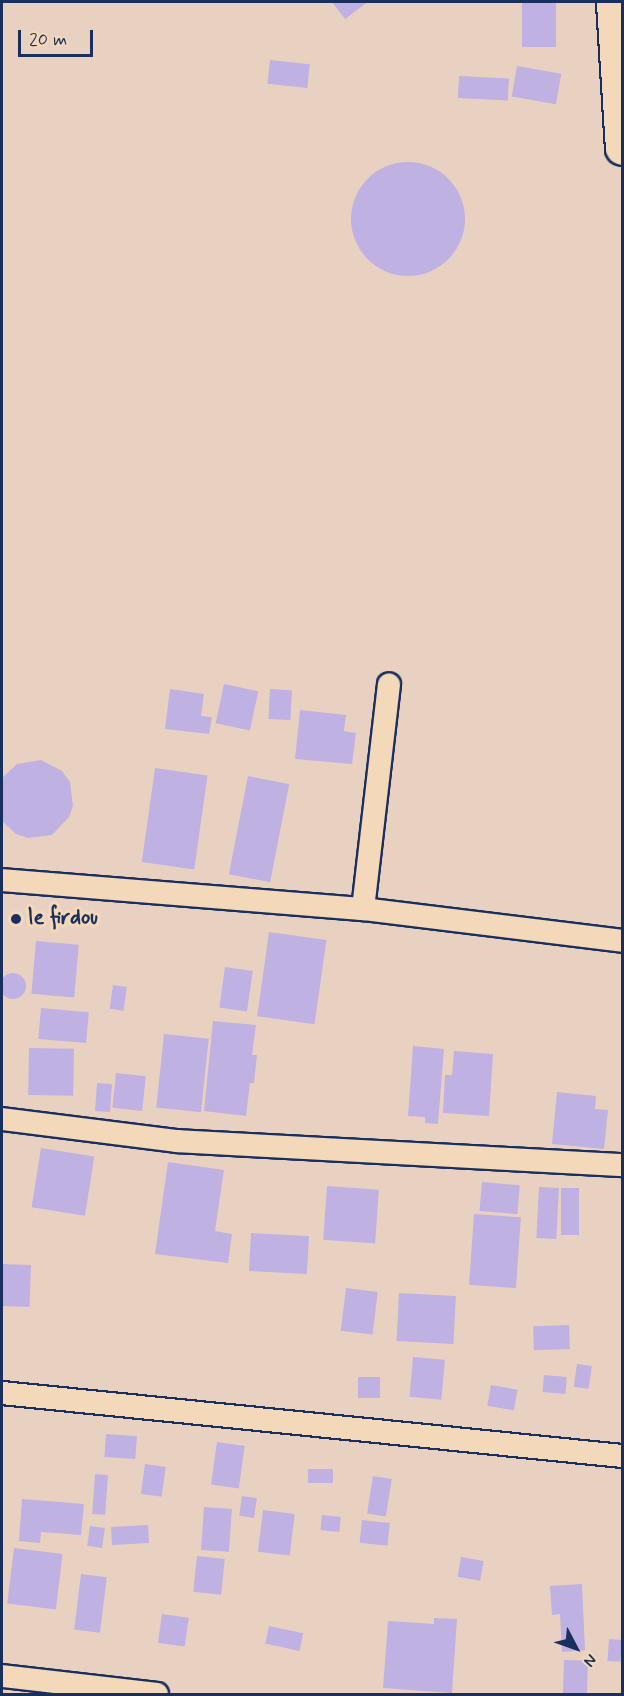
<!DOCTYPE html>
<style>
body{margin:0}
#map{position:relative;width:624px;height:1696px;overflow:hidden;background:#e9d1c2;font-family:Mynerve,sans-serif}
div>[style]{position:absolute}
.building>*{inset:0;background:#bfb1e2;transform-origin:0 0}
.round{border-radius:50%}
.roads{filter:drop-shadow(2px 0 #1b2f5e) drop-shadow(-2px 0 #1b2f5e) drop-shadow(0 2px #1b2f5e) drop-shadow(0 -2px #1b2f5e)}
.street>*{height:22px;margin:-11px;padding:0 11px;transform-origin:11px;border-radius:11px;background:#f3d9ba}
.primary>*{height:33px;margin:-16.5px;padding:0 16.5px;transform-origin:16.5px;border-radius:16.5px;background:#f3d9ba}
.dots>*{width:16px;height:16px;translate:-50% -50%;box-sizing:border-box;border:3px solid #f3d9ba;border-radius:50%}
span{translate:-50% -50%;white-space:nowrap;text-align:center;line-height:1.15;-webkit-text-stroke:6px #f3d9ba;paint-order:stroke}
.poi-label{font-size:22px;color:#1b2f5e;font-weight:700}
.left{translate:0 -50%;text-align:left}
.frame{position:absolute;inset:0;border:3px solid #1b2f5e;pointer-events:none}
.north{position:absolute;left:546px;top:1618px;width:60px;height:60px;-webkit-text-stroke:4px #f3d9ba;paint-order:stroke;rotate:131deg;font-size:16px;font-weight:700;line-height:24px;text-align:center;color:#1b2f5e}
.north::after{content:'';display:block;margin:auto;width:21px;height:27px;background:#1b2f5e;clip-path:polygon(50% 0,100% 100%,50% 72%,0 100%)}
.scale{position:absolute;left:18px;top:30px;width:75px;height:27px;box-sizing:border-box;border:3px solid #1b2f5e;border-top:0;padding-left:8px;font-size:18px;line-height:21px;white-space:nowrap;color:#1b2f5e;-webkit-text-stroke:4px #f3d9ba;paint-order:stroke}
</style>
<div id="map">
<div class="building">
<i style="clip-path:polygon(332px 2px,368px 2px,345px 19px)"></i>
<i style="left:522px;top:2px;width:34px;height:45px"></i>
<i style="left:270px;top:60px;width:40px;height:24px;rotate:6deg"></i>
<i style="left:517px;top:66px;width:45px;height:31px;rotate:10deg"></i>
<i style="left:459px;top:76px;width:50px;height:22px;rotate:3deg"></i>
<i class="round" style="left:351px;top:162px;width:114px;height:114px"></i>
<i style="left:224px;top:684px;width:35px;height:40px;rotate:12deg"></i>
<i style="clip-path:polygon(170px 689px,204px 694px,201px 716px,212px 717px,209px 734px,165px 729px)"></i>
<i style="left:270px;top:689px;width:22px;height:30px;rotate:3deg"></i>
<i style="clip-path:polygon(300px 710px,346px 715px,344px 731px,356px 733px,352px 764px,295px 759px)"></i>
<i style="clip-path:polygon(41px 760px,62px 771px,70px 782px,73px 806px,69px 817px,52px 835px,28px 838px,16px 834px,2px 821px,2px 778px,17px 764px)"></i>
<i style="left:155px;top:768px;width:53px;height:95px;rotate:8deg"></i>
<i style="left:248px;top:776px;width:42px;height:100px;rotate:11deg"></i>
<i style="left:269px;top:932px;width:58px;height:85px;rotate:8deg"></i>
<i style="left:36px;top:941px;width:43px;height:53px;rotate:5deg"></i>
<i style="left:225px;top:967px;width:28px;height:41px;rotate:8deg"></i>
<i class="round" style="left:0;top:973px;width:26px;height:26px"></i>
<i style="left:113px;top:985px;width:14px;height:24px;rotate:8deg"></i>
<i style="left:41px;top:1008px;width:48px;height:31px;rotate:5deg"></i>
<i style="clip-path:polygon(213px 1021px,256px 1025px,252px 1055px,257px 1055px,254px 1083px,250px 1083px,246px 1116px,204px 1111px)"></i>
<i style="left:164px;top:1034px;width:45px;height:74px;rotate:6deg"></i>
<i style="clip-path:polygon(413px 1046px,444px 1049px,438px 1124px,425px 1123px,425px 1117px,408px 1116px)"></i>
<i style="left:29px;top:1048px;width:45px;height:47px;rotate:1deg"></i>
<i style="clip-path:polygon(454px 1051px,493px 1054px,489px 1116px,443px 1113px,445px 1075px,452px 1075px)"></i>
<i style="left:116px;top:1073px;width:30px;height:35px;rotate:6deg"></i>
<i style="left:97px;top:1083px;width:15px;height:28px;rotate:4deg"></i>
<i style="clip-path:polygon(557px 1092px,596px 1096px,595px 1109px,608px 1110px,604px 1149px,552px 1144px)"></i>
<i style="left:41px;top:1148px;width:54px;height:60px;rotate:9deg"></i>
<i style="clip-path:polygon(168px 1162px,224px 1170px,215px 1231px,232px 1234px,228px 1263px,155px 1254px)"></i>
<i style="left:482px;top:1182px;width:38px;height:29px;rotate:5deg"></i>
<i style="left:327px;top:1186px;width:52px;height:54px;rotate:4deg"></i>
<i style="left:539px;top:1187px;width:20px;height:51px;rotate:3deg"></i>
<i style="left:561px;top:1188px;width:18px;height:47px"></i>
<i style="left:474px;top:1214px;width:47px;height:71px;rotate:4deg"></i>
<i style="left:251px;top:1233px;width:58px;height:38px;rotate:3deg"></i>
<i style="left:2px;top:1264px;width:29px;height:42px;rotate:2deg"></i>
<i style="left:346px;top:1288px;width:32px;height:43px;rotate:7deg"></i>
<i style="left:399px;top:1293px;width:57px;height:48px;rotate:3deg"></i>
<i style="left:569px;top:1325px;width:24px;height:36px;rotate:88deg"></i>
<i style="left:413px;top:1357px;width:32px;height:40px;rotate:5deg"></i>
<i style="left:577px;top:1364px;width:15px;height:23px;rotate:8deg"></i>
<i style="left:544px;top:1375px;width:23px;height:17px;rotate:5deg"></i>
<i style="left:380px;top:1377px;width:21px;height:22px;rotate:90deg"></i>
<i style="left:491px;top:1385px;width:27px;height:21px;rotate:10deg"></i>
<i style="left:106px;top:1434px;width:31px;height:23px;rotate:4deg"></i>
<i style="left:217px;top:1442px;width:28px;height:43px;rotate:8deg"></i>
<i style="left:145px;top:1464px;width:21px;height:30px;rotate:8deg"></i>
<i style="left:308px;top:1469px;width:25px;height:14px"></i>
<i style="left:95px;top:1474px;width:13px;height:40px;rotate:4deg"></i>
<i style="left:373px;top:1476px;width:19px;height:38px;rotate:9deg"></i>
<i style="left:242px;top:1496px;width:15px;height:20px;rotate:8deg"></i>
<i style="clip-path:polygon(22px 1499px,84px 1504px,81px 1535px,41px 1532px,40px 1543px,19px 1541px)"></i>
<i style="left:204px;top:1507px;width:28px;height:43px;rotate:4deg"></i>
<i style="left:263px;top:1510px;width:32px;height:42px;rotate:7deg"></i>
<i style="left:322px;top:1515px;width:19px;height:15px;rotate:6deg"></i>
<i style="left:362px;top:1520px;width:28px;height:23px;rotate:6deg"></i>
<i style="left:148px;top:1525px;width:18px;height:37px;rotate:87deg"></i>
<i style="left:90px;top:1526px;width:15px;height:20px;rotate:8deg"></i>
<i style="left:14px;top:1548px;width:49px;height:56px;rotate:7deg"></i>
<i style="left:197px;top:1556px;width:28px;height:36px;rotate:6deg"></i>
<i style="left:461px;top:1557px;width:23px;height:20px;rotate:10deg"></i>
<i style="left:81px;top:1574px;width:26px;height:56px;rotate:7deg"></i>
<i style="clip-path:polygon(582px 1584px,585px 1650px,562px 1652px,560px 1614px,552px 1615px,550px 1586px)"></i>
<i style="left:162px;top:1614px;width:27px;height:29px;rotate:8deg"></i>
<i style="clip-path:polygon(434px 1618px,457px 1619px,452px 1693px,383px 1688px,388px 1621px,434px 1624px)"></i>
<i style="left:269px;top:1626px;width:35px;height:18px;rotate:12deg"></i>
<i style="left:609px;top:1639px;width:13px;height:22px;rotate:4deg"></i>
<i style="left:564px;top:1660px;width:24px;height:34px;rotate:2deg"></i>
</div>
<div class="roads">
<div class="street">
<i style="left:2px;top:880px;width:362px;rotate:4.6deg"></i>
<i style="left:363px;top:909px;width:261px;rotate:7deg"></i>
<i style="left:363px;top:909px;width:226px;rotate:-83.4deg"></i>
<i style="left:2px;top:1119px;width:176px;rotate:7.2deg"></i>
<i style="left:177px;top:1141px;width:446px;rotate:3.1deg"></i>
<i style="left:2px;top:1393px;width:623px;rotate:5.8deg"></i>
<i style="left:2px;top:1676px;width:156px;rotate:6.6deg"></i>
</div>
<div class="primary">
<i style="left:613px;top:2px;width:146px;rotate:86.5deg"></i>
</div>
</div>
<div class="dots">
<i style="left:16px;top:919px;background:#1b2f5e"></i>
</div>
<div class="poi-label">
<span class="left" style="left:28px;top:919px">le firdou</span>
</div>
<div class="frame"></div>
<div class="north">N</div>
<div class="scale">20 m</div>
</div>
